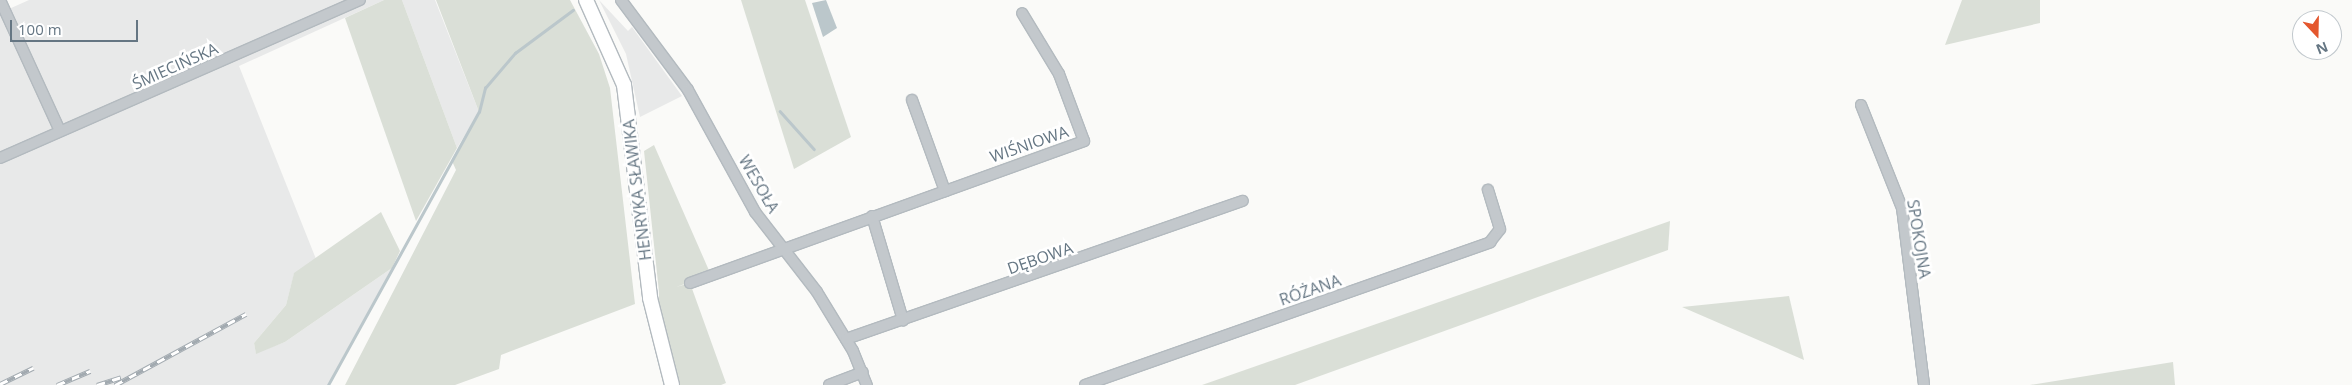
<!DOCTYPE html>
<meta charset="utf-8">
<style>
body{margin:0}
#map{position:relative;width:2352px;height:385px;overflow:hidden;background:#fafaf8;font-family:"Open Sans",sans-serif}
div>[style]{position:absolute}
.built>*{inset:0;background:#e8e9e9}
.green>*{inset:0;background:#dadfd7}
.water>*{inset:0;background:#bbc7cb}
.stream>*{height:2.5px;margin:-1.25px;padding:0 1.25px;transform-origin:1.25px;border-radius:1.25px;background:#bbc7cb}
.roads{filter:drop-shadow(1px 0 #b3babf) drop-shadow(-1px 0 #b3babf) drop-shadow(0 1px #b3babf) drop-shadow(0 -1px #b3babf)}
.street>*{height:10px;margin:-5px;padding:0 5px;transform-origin:5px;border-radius:5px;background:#c3c8cc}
.secondary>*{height:14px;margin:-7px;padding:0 7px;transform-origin:7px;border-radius:7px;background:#fff}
.rail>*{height:4.5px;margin-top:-2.25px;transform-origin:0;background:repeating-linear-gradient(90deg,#fff 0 8px,#a2aab0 0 16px);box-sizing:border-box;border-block:1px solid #a2aab0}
span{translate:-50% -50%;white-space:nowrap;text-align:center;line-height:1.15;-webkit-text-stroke:5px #fff;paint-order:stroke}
.street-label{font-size:16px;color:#657683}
.north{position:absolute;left:2292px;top:10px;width:50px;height:50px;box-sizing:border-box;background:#fff;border:1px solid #c1c8cd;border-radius:50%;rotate:159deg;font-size:14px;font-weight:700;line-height:20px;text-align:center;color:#657683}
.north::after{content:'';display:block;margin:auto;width:18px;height:22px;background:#e4572e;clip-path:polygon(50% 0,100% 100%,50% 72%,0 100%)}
.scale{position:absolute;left:10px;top:20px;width:128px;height:22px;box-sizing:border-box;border:2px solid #657683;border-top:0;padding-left:6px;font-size:15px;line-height:18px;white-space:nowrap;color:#657683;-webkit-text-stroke:4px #fff;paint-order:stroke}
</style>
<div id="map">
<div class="built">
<i style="clip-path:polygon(29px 0,384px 0,239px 66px,316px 259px,294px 274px,286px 305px,254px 343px,256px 353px,285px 342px,392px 268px,328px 385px,0 385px,0 13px)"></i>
<i style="clip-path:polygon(402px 0,435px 0,479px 112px,457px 148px)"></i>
<i style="clip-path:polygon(599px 0,628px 31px,632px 27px,682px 96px,640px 117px,626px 54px)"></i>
</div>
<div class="green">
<i style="clip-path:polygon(384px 0,402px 0,457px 148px,416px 221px,345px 18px)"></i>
<i style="clip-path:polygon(436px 0,570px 0,599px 54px,610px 88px,635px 304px,501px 355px,499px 369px,455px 385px,345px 385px,456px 170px,452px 161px,479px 112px)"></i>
<i style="clip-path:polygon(741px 0,805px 0,851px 137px,794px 169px)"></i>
<i style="clip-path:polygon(1962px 0,2040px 0,2040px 23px,1945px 45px)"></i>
<i style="clip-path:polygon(654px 145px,711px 275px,676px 287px,690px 283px,726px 383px,721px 385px,672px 385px,658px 340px,659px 292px,644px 151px)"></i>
<i style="clip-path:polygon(381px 212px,400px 251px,392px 268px,285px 342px,256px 354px,254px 343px,286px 305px,294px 273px)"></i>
<i style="clip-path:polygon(1670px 221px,1668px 250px,1295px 385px,1202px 385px)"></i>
<i style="clip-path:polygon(1789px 296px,1804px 360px,1682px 307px)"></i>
<i style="clip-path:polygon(2173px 362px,2175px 385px,2030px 385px)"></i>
</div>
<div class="water">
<i style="clip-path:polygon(826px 0,837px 28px,823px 37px,812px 3px)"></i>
</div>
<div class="stream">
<i style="left:780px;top:111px;width:51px;rotate:48.2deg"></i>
<i style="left:328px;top:385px;width:312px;rotate:-61.1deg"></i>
<i style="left:479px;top:112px;width:25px;rotate:-76deg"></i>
<i style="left:485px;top:88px;width:46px;rotate:-49.4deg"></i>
<i style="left:515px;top:53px;width:72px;rotate:-36.6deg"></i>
</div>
<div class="roads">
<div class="street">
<i style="left:0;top:0;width:144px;rotate:65.4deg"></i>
<i style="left:621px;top:0;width:112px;rotate:53.3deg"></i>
<i style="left:688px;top:90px;width:139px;rotate:61.2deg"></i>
<i style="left:755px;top:212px;width:101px;rotate:52.2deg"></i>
<i style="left:817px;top:292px;width:69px;rotate:58.6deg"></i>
<i style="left:853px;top:351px;width:37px;rotate:68deg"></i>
<i style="left:912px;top:100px;width:97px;rotate:70.1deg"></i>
<i style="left:1861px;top:105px;width:111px;rotate:68.3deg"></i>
<i style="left:1902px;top:208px;width:178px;rotate:82.9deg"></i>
<i style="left:0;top:158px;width:393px;rotate:-23.7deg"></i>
<i style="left:872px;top:216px;width:109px;rotate:73.4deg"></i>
<i style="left:690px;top:283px;width:419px;rotate:-19.8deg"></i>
<i style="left:1084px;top:141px;width:72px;rotate:-110.5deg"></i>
<i style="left:1059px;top:74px;width:71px;rotate:-121.2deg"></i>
<i style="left:846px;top:339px;width:420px;rotate:-19.2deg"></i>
<i style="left:829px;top:385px;width:36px;rotate:-21deg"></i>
<i style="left:1085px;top:385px;width:430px;rotate:-19.4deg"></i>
<i style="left:1490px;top:242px;width:16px;rotate:-52deg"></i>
<i style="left:1500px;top:229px;width:41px;rotate:-107.1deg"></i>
</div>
<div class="secondary">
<i style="left:586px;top:0;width:93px;rotate:65.9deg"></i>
<i style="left:624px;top:85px;width:215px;rotate:83deg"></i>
<i style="left:650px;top:298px;width:90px;rotate:75.8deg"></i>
</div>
</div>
<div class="rail">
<i style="left:0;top:384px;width:37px;rotate:-26deg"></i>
<i style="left:57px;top:385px;width:36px;rotate:-23deg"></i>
<i style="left:97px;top:385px;width:25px;rotate:-18deg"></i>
<i style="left:115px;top:385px;width:149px;rotate:-28.5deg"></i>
</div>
<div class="street-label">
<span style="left:175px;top:66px;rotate:-24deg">ŚMIECIŃSKA</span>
<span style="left:1029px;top:144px;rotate:-19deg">WIŚNIOWA</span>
<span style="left:759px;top:184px;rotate:60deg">WESOŁA</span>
<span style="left:637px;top:190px;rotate:-97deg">HENRYKA SŁAWIKA</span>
<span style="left:1919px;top:239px;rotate:81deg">SPOKOJNA</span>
<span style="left:1040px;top:258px;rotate:-19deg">DĘBOWA</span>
<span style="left:1310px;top:290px;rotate:-19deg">RÓŻANA</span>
</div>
<div class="north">N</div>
<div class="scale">100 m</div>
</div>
